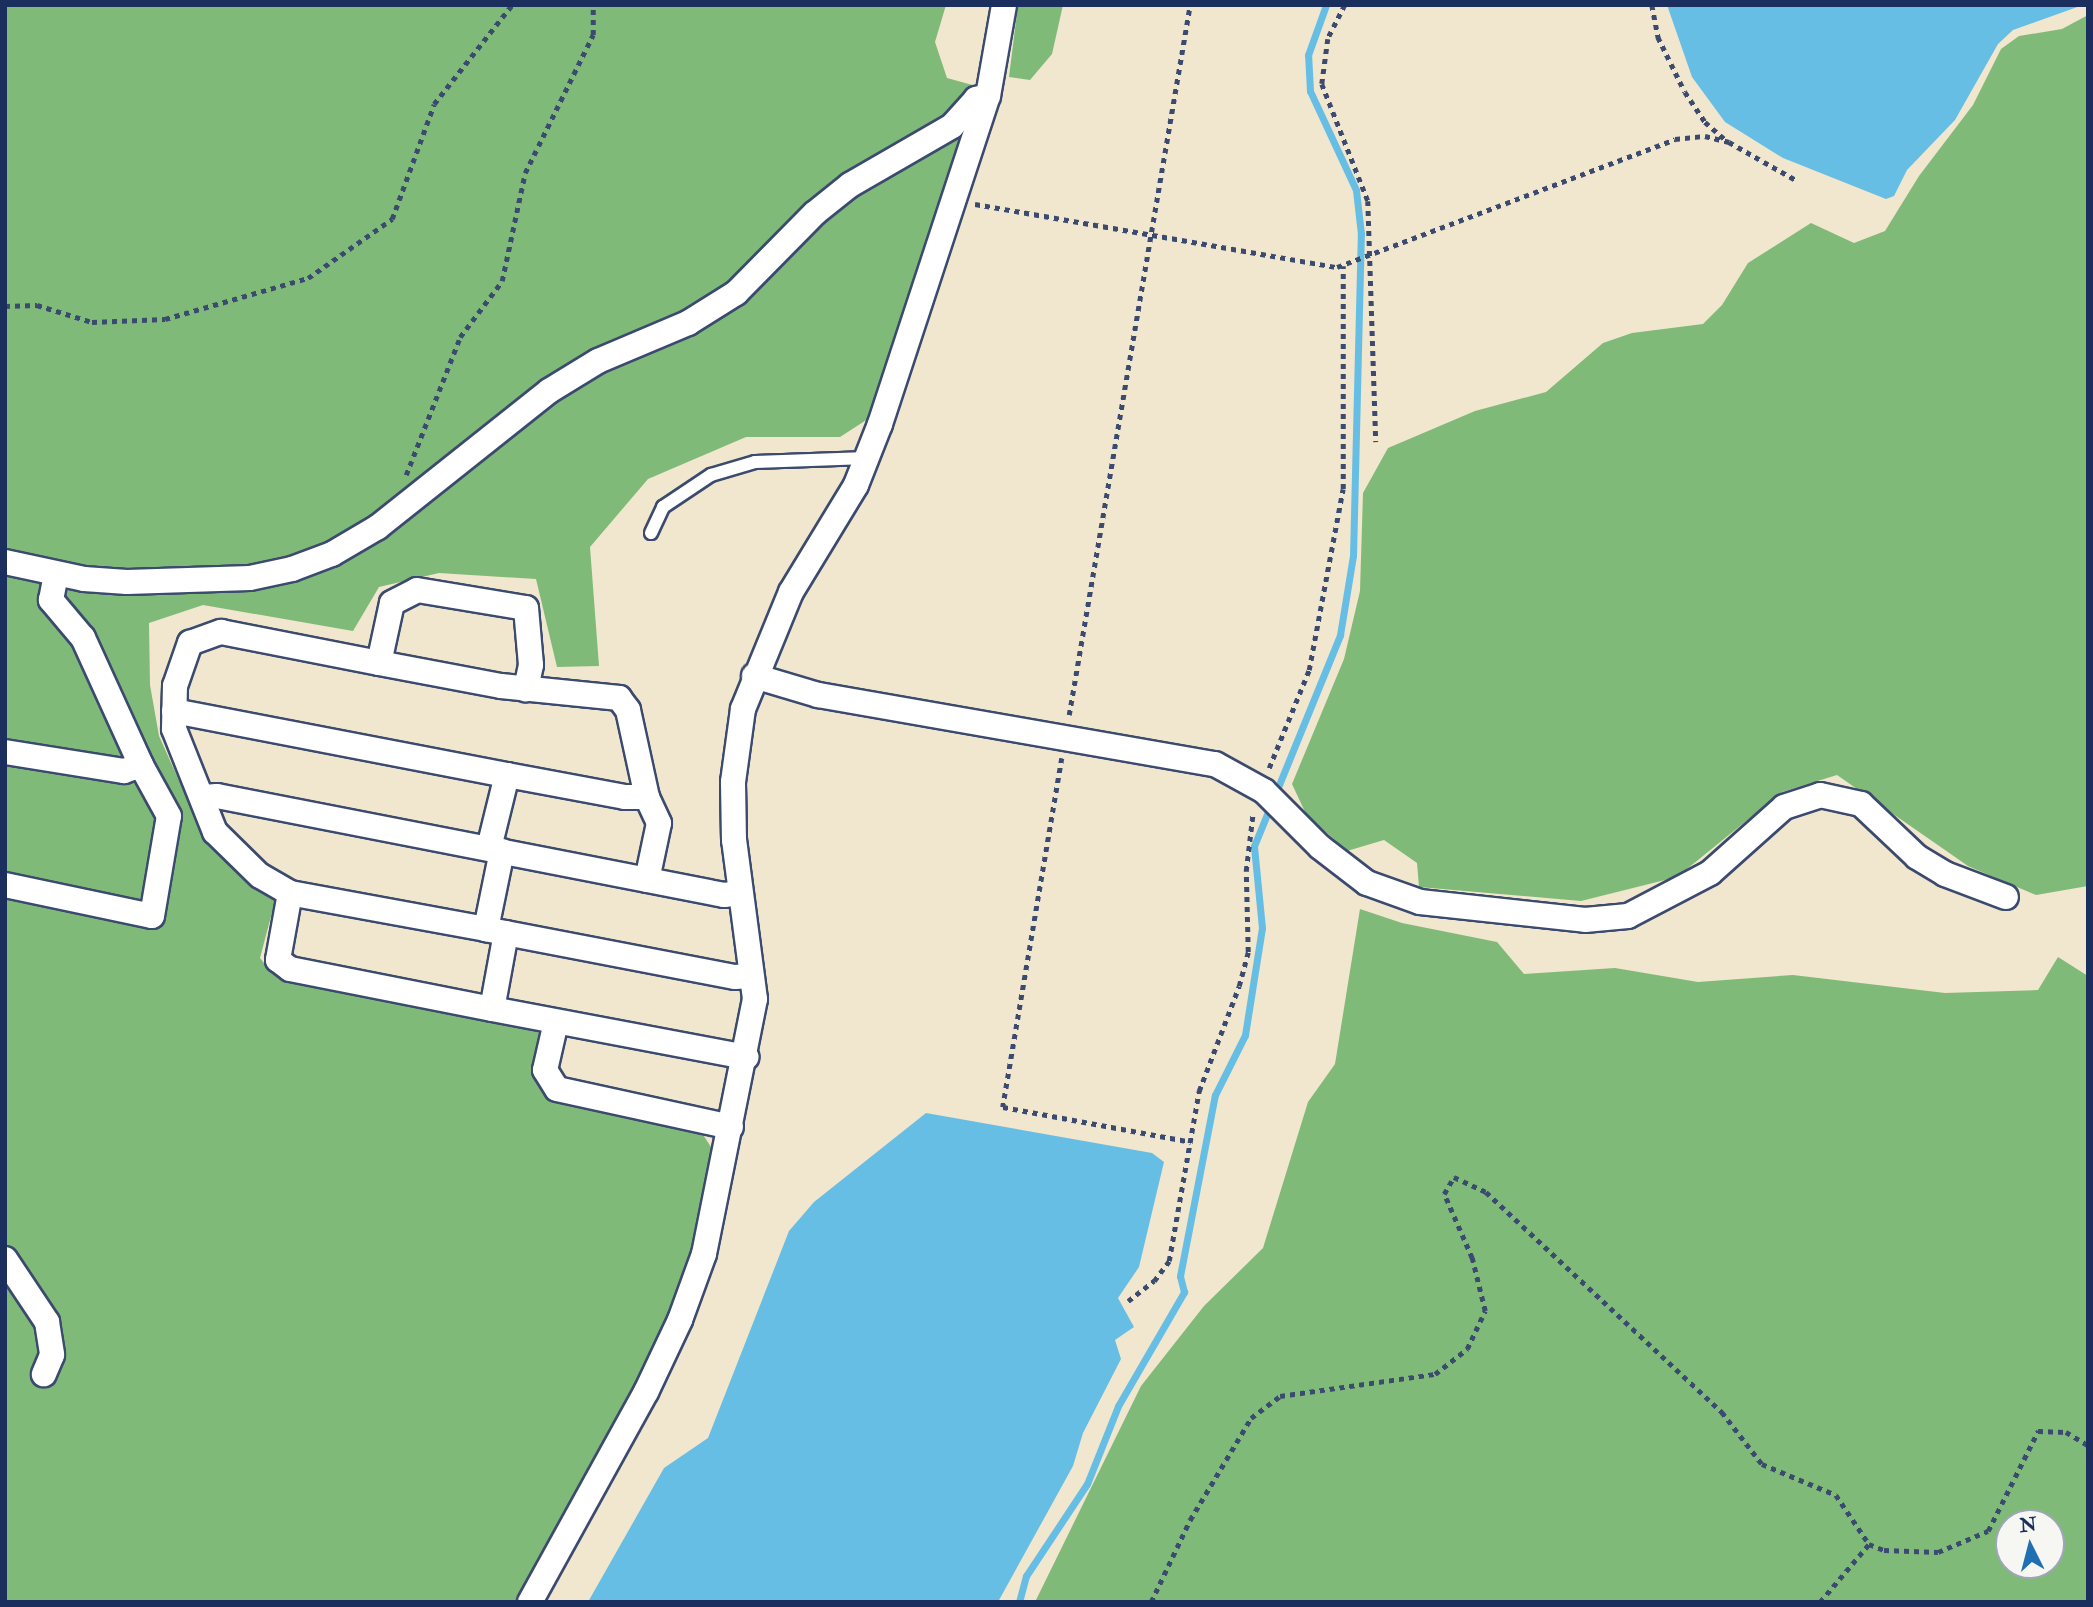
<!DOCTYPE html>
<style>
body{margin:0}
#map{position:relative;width:2093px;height:1607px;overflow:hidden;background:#f1e6ce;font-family:"IM FELL Double Pica",serif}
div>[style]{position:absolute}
.forest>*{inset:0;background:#80ba78}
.water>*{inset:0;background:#67bee4}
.stream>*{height:7px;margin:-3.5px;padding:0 3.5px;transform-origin:3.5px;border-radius:3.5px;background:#67bee4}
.path>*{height:4.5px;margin-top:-2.25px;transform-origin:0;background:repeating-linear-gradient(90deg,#3b4a6f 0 5px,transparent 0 10px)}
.roads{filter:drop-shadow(2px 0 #3b4a6f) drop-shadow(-2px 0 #3b4a6f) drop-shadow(0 2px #3b4a6f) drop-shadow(0 -2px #3b4a6f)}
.lane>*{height:12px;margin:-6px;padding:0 6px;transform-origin:6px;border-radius:6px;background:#fff}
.street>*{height:24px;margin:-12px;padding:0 12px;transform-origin:12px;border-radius:12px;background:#fff}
span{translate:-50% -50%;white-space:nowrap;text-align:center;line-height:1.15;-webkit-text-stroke:6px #f6f6f2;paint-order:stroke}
.frame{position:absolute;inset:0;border:7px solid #1b2f5e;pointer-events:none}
.north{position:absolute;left:1995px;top:1509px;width:70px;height:70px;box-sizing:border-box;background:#f6f6f2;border:2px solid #9ea6b7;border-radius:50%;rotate:354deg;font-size:19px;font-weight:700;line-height:28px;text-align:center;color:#1b2f5e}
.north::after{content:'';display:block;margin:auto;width:24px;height:32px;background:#1f6fb2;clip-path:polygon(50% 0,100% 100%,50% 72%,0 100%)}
</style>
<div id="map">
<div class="forest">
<i style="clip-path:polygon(5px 5px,946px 5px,935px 42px,947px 78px,976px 86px,874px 415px,840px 437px,746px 437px,648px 479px,590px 547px,599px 666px,557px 667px,536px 579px,439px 573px,379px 587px,353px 631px,203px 605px,149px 623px,150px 685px,159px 736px,204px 836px,275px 901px,260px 958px,273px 974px,539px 1031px,534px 1074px,546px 1098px,702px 1133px,718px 1158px,671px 1319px,515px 1602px,5px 1602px)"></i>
<i style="clip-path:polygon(1018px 5px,1063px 5px,1052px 54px,1030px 80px,1009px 77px)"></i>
<i style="clip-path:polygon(2088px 15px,2088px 886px,2036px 895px,1968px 866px,1837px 775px,1782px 792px,1677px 877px,1581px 901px,1419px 887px,1417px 863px,1384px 840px,1347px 851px,1306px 814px,1292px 784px,1344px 659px,1360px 591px,1363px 493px,1388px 448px,1475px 411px,1546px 392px,1603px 343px,1632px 333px,1703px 324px,1722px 305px,1748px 263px,1811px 223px,1854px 243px,1885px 231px,1919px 176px,1973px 105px,2001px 49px,2019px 36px,2062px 29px)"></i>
<i style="clip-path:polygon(evenodd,1360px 909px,1402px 923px,1497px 942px,1524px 974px,1615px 968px,1698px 982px,1793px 975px,1945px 993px,2038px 990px,2058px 957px,2088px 976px,2088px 1602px,1035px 1602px,1141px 1386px,1204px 1306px,1263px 1248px,1308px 1102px,1335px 1064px,1360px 909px,2009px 1523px,2051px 1523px,2051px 1565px,2009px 1565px,2009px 1523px)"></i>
</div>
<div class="water">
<i style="clip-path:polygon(1667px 5px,2083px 5px,2013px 30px,1998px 44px,1955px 120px,1907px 170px,1894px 196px,1886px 199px,1783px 158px,1725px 122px,1692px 77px)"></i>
<i style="clip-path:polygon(926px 1113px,1152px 1153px,1164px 1162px,1139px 1267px,1118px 1298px,1134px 1327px,1115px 1340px,1121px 1359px,1083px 1433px,1073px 1466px,998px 1602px,588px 1602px,664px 1468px,708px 1438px,789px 1231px,814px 1202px)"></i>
</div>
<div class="stream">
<i style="left:1019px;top:1602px;width:27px;rotate:-75deg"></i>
<i style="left:1026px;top:1576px;width:110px;rotate:-56.5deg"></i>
<i style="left:1087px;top:1484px;width:84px;rotate:-68.3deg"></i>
<i style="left:1118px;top:1406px;width:132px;rotate:-59.9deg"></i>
<i style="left:1184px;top:1292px;width:16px;rotate:-104deg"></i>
<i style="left:1180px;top:1276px;width:184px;rotate:-79.1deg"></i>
<i style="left:1215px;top:1095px;width:67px;rotate:-63.4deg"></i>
<i style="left:1245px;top:1035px;width:108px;rotate:-81deg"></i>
<i style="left:1262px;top:928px;width:82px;rotate:-95.6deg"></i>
<i style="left:1254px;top:846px;width:228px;rotate:-67.8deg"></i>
<i style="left:1340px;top:635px;width:80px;rotate:-80.7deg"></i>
<i style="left:1353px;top:556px;width:322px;rotate:-88.6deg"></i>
<i style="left:1361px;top:234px;width:44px;rotate:-96.5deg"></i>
<i style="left:1356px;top:190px;width:109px;rotate:-114.9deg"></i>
<i style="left:1310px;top:91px;width:36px;rotate:-93deg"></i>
<i style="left:1308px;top:55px;width:53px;rotate:-70.2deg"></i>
</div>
<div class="path">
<i style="left:1345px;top:5px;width:38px;rotate:117deg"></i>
<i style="left:1328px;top:39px;width:45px;rotate:97.6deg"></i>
<i style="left:1322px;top:84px;width:126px;rotate:68.5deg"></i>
<i style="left:1368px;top:201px;width:241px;rotate:88.1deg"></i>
<i style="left:1652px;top:5px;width:33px;rotate:79deg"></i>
<i style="left:1658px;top:37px;width:61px;rotate:63.9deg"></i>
<i style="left:1685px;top:92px;width:36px;rotate:56deg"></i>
<i style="left:1705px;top:122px;width:30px;rotate:41deg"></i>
<i style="left:975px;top:204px;width:367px;rotate:9.9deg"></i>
<i style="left:1337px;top:267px;width:361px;rotate:-20.7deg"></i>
<i style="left:1675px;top:139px;width:30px;rotate:-6deg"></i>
<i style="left:1705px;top:136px;width:25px;rotate:14deg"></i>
<i style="left:1729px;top:142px;width:77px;rotate:29.6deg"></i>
<i style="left:5px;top:306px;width:32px;rotate:-2deg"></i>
<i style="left:37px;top:305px;width:58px;rotate:17.2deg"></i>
<i style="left:92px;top:322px;width:73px;rotate:-2.4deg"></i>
<i style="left:165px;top:319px;width:149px;rotate:-16deg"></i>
<i style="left:308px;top:278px;width:103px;rotate:-35.1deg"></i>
<i style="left:392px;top:219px;width:122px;rotate:-69.9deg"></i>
<i style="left:434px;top:104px;width:126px;rotate:-51.8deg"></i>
<i style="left:406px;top:475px;width:148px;rotate:-68.6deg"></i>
<i style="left:460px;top:337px;width:70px;rotate:-53.1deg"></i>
<i style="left:502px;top:281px;width:110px;rotate:-78deg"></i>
<i style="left:525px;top:173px;width:154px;rotate:-63.8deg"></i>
<i style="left:593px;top:35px;width:30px;rotate:-90deg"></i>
<i style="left:1069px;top:715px;width:720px;rotate:-80.33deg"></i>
<i style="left:1062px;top:758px;width:354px;rotate:99.6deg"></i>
<i style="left:1003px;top:1107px;width:191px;rotate:10.5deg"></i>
<i style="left:1269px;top:768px;width:106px;rotate:-67.8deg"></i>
<i style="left:1309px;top:670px;width:184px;rotate:-79.4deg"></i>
<i style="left:1343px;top:489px;width:223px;rotate:-90deg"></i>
<i style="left:1128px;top:1301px;width:33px;rotate:-38deg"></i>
<i style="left:1154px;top:1281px;width:25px;rotate:-53deg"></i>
<i style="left:1169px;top:1261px;width:173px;rotate:-80deg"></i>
<i style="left:1199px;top:1091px;width:112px;rotate:-69.1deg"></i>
<i style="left:1239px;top:986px;width:35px;rotate:-75deg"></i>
<i style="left:1248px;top:952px;width:81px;rotate:-91.4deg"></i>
<i style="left:1246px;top:871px;width:59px;rotate:-83.2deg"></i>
<i style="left:1151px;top:1602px;width:91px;rotate:-64.6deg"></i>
<i style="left:1190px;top:1520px;width:119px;rotate:-59.1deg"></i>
<i style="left:1251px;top:1418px;width:36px;rotate:-37deg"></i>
<i style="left:1280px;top:1396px;width:157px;rotate:-8.1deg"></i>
<i style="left:1435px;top:1374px;width:41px;rotate:-38deg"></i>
<i style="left:1467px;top:1349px;width:42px;rotate:-64.7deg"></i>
<i style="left:1485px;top:1311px;width:55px;rotate:-103.8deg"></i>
<i style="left:1472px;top:1258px;width:70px;rotate:-113.6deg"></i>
<i style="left:1444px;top:1194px;width:20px;rotate:-60deg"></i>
<i style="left:1454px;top:1177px;width:35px;rotate:25deg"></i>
<i style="left:1486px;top:1192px;width:323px;rotate:43deg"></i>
<i style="left:1722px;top:1412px;width:66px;rotate:52.4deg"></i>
<i style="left:1762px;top:1464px;width:80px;rotate:22.7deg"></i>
<i style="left:1836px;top:1495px;width:59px;rotate:56deg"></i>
<i style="left:1869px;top:1544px;width:16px;rotate:22deg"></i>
<i style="left:1884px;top:1550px;width:54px;rotate:2.1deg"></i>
<i style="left:1938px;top:1552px;width:54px;rotate:-22.8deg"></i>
<i style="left:1988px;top:1531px;width:112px;rotate:-63.4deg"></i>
<i style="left:2038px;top:1431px;width:28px;rotate:2deg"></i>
<i style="left:2066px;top:1432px;width:26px;rotate:31deg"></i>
<i style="left:1820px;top:1602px;width:76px;rotate:-49.8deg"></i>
</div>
<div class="roads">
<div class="lane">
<i style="left:651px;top:533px;width:29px;rotate:-65deg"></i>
<i style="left:663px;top:507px;width:58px;rotate:-33.7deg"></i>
<i style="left:711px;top:475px;width:46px;rotate:-16.5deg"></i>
<i style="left:755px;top:462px;width:112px;rotate:-2deg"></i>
</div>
<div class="street">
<i style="left:5px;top:562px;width:81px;rotate:12.1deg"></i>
<i style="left:84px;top:579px;width:43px;rotate:4deg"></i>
<i style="left:127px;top:582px;width:123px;rotate:-1.9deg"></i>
<i style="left:250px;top:578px;width:43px;rotate:-12.1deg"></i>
<i style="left:292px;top:569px;width:43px;rotate:-20.6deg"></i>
<i style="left:332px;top:554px;width:53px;rotate:-30.4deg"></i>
<i style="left:378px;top:527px;width:218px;rotate:-38.5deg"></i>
<i style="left:549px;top:391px;width:57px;rotate:-31.5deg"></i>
<i style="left:598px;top:361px;width:98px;rotate:-22.9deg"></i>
<i style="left:688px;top:323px;width:57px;rotate:-32deg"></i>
<i style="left:736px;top:293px;width:112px;rotate:-45.4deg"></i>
<i style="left:815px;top:213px;width:45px;rotate:-38.7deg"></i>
<i style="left:850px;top:185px;width:118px;rotate:-30deg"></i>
<i style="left:952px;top:126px;width:36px;rotate:-48deg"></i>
<i style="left:976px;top:99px;width:12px;rotate:-14deg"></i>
<i style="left:379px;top:663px;width:124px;rotate:10.7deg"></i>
<i style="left:501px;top:686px;width:119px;rotate:5.8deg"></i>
<i style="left:619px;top:698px;width:15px;rotate:53deg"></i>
<i style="left:628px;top:710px;width:89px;rotate:77.7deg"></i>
<i style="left:647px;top:797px;width:22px;rotate:180deg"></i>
<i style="left:625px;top:797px;width:120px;rotate:-169.4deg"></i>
<i style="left:754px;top:676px;width:67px;rotate:16.5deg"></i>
<i style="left:818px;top:695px;width:403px;rotate:9.9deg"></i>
<i style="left:1215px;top:764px;width:56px;rotate:28.9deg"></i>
<i style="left:1264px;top:791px;width:79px;rotate:45deg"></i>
<i style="left:1320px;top:847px;width:59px;rotate:37.5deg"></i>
<i style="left:1367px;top:883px;width:56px;rotate:19.7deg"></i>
<i style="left:1420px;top:902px;width:166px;rotate:6.2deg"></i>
<i style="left:1585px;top:920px;width:43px;rotate:-5.3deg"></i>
<i style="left:1628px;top:916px;width:93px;rotate:-27.7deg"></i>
<i style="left:1710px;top:873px;width:99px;rotate:-41.7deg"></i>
<i style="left:1784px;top:807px;width:38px;rotate:-18deg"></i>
<i style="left:1820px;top:795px;width:42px;rotate:12.4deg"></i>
<i style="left:1861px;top:804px;width:77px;rotate:43.4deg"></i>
<i style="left:1917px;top:857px;width:33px;rotate:31deg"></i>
<i style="left:1945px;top:874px;width:65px;rotate:20.7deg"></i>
<i style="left:174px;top:711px;width:339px;rotate:10.9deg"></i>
<i style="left:507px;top:775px;width:75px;rotate:103.9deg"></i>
<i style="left:5px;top:752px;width:121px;rotate:9.1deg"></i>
<i style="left:124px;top:771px;width:18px;rotate:-19deg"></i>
<i style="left:141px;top:765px;width:140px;rotate:-114.5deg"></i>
<i style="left:83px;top:638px;width:50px;rotate:-130.1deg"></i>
<i style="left:51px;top:600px;width:26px;rotate:-79deg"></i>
<i style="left:203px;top:797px;width:14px;rotate:-4deg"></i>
<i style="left:217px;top:796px;width:517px;rotate:11.05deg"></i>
<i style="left:724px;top:895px;width:16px;rotate:-7deg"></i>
<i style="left:502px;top:851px;width:80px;rotate:101.6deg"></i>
<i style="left:486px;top:929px;width:199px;rotate:-169.6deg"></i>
<i style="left:290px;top:893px;width:34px;rotate:-150deg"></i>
<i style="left:260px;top:876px;width:63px;rotate:-135.6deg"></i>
<i style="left:215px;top:832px;width:111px;rotate:-111.7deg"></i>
<i style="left:174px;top:729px;width:43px;rotate:-88.7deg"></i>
<i style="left:175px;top:686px;width:46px;rotate:-70.8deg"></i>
<i style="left:190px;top:643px;width:33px;rotate:-20deg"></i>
<i style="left:221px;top:632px;width:161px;rotate:11.1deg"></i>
<i style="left:379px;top:663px;width:61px;rotate:-77.8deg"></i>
<i style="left:392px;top:603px;width:28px;rotate:-27deg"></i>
<i style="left:417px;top:590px;width:110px;rotate:9.4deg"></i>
<i style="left:526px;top:608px;width:57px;rotate:85deg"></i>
<i style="left:531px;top:665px;width:25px;rotate:102deg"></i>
<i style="left:647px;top:880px;width:58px;rotate:-78.1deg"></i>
<i style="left:659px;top:823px;width:29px;rotate:-115deg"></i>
<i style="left:5px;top:885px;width:150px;rotate:11.9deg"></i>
<i style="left:152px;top:916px;width:101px;rotate:-80.4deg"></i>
<i style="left:169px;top:816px;width:58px;rotate:-118.8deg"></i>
<i style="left:290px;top:893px;width:68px;rotate:100.2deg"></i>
<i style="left:278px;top:960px;width:15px;rotate:37deg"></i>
<i style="left:290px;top:969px;width:206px;rotate:11.2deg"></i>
<i style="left:490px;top:930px;width:249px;rotate:10.9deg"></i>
<i style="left:735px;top:977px;width:15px;rotate:-4deg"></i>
<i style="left:506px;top:933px;width:77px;rotate:100.4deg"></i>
<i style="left:492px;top:1009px;width:259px;rotate:10.7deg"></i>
<i style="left:556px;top:1022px;width:49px;rotate:102.9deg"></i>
<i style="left:545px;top:1070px;width:22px;rotate:58deg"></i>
<i style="left:557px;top:1089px;width:178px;rotate:12.3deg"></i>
<i style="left:5px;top:1259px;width:76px;rotate:56.3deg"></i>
<i style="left:47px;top:1322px;width:33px;rotate:81deg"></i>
<i style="left:52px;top:1355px;width:21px;rotate:113deg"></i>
<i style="left:530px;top:1602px;width:240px;rotate:-61.1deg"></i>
<i style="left:646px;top:1392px;width:80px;rotate:-64.7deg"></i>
<i style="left:680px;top:1320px;width:70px;rotate:-70deg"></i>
<i style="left:704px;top:1254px;width:260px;rotate:-78.7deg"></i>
<i style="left:755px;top:999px;width:160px;rotate:-97.5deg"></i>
<i style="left:734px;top:840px;width:58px;rotate:-91deg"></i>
<i style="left:733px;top:782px;width:74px;rotate:-82.2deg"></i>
<i style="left:743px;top:709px;width:126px;rotate:-67.7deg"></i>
<i style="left:791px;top:592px;width:125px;rotate:-58.7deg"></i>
<i style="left:856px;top:485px;width:66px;rotate:-68.5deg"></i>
<i style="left:880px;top:424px;width:345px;rotate:-71.8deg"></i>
<i style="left:988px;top:96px;width:92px;rotate:-80deg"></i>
</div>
</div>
<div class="frame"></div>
<div class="north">N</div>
</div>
